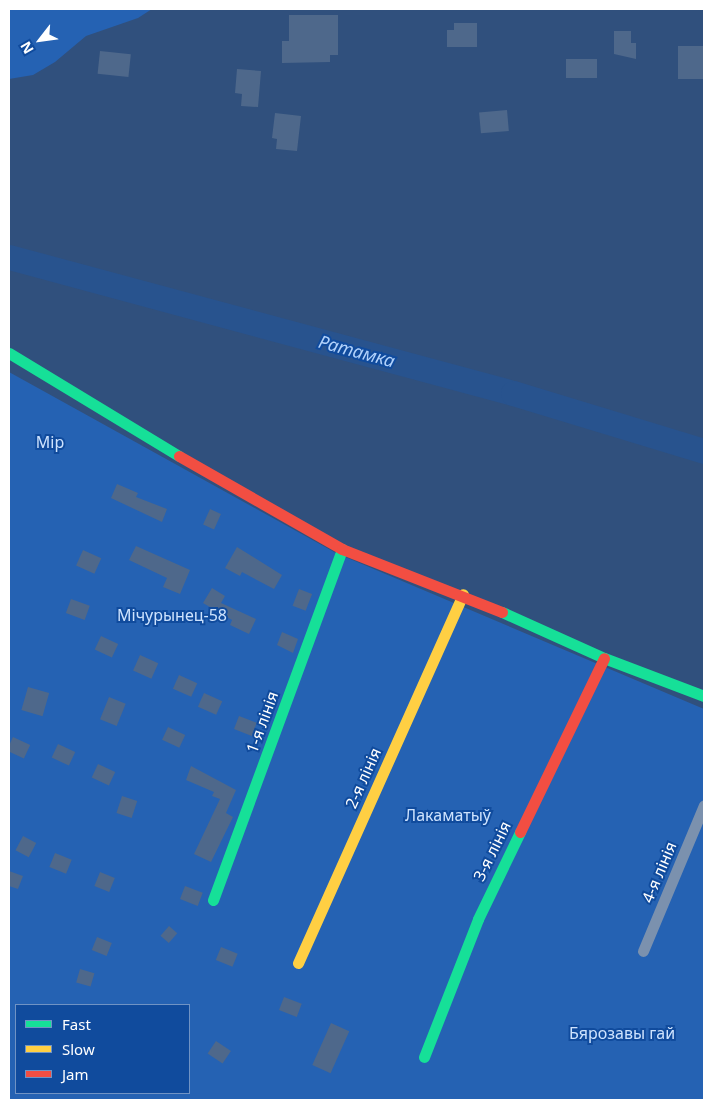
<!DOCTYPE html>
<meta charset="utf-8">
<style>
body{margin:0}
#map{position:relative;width:713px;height:1109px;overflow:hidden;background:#30507d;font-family:"Noto Sans",sans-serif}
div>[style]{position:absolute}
.green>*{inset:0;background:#2562b3}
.river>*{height:25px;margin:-12.5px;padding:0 12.5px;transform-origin:12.5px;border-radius:12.5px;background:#28538e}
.building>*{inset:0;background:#4e688b;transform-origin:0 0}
.street>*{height:11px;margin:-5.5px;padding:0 5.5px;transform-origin:5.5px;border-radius:5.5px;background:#7b91ae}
.fast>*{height:11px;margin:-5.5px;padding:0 5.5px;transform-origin:5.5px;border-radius:5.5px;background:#16e098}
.slow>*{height:11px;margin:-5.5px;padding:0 5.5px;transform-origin:5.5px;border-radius:5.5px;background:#ffcf43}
.jam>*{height:11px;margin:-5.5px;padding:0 5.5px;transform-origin:5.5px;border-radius:5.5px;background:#f24e42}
span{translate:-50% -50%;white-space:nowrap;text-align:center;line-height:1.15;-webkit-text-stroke:4px #104b9d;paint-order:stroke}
.park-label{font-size:16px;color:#cee3fe}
.street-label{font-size:16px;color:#fff}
.water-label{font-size:18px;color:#b2d2fb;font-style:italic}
.frame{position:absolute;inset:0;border:10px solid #fff;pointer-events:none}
.legend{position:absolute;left:15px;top:1004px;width:175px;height:90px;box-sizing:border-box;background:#104b9d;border:1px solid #7093c4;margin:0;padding:6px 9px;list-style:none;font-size:15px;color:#fff}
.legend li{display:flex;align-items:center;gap:10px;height:25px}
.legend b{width:25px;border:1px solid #7093c4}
.north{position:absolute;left:15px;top:15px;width:50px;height:50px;-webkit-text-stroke:4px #104b9d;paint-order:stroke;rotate:240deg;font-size:14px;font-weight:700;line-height:20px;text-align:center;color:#fff}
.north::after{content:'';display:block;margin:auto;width:18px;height:22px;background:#fff;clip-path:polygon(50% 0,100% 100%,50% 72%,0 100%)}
</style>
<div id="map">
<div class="green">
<i style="clip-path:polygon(9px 9px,152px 9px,138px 18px,86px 36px,55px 62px,33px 75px,9px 79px)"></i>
<i style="clip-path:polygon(evenodd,9px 372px,336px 553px,704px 709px,704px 1100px,9px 1100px,9px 372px,16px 1005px,189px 1005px,189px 1093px,16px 1093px,16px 1005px)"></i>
</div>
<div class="river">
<i style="left:9px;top:257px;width:522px;rotate:15.1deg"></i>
<i style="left:513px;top:393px;width:200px;rotate:16.9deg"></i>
</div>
<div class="building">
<i style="clip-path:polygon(289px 15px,338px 15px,338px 55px,330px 55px,330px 62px,282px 63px,282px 41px,289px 41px)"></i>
<i style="clip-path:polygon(454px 23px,477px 23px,477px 47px,447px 47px,447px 30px,454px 30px)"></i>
<i style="clip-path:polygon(614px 31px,631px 31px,631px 43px,636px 43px,636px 59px,614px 54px)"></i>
<i style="left:704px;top:46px;width:33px;height:26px;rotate:90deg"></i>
<i style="left:100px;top:51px;width:31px;height:23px;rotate:6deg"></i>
<i style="left:597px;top:59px;width:19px;height:31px;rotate:90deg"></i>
<i style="clip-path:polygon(237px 69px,261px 71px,258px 107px,241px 106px,242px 94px,235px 93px)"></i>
<i style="left:507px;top:110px;width:21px;height:28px;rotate:85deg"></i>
<i style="clip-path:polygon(275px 113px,301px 116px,297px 151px,276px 149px,277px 139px,272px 138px)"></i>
<i style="clip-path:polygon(117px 484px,138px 493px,136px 497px,167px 509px,162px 522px,111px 498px)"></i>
<i style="left:210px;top:509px;width:12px;height:17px;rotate:24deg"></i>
<i style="clip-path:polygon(136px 546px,190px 570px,180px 594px,163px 587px,167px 578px,129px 560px)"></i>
<i style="clip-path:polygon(237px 547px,282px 575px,274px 589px,242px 572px,240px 576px,225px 568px)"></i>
<i style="left:83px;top:550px;width:20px;height:17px;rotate:24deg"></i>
<i style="clip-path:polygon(212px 588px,225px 596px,221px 603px,256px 619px,249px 634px,230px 625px,232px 620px,203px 603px)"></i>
<i style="left:299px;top:589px;width:14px;height:18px;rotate:21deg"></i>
<i style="left:71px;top:599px;width:20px;height:15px;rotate:20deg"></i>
<i style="clip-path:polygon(282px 632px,298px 639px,293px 653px,277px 645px)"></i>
<i style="left:101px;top:636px;width:19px;height:15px;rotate:25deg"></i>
<i style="left:140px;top:655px;width:20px;height:17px;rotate:24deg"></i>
<i style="left:179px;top:675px;width:20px;height:15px;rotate:24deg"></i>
<i style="left:28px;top:687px;width:22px;height:24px;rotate:16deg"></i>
<i style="left:204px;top:693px;width:20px;height:15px;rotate:24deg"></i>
<i style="left:109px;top:697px;width:18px;height:24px;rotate:22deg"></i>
<i style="left:239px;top:716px;width:19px;height:14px;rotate:21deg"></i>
<i style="left:168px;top:727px;width:19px;height:14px;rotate:25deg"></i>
<i style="left:13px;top:737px;width:19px;height:15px;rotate:25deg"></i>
<i style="left:58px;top:744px;width:19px;height:15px;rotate:25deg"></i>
<i style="left:98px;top:764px;width:19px;height:15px;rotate:25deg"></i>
<i style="clip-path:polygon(191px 766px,236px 790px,226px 813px,233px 817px,211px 862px,194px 854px,220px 799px,212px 796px,214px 792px,186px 780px)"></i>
<i style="left:122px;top:796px;width:16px;height:18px;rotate:18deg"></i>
<i style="left:23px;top:836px;width:15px;height:16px;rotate:28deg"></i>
<i style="left:55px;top:853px;width:18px;height:15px;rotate:22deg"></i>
<i style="clip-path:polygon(9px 871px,23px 876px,18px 889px,9px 886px)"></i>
<i style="left:100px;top:872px;width:16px;height:15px;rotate:22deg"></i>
<i style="left:185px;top:886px;width:19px;height:14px;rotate:21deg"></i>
<i style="left:169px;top:926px;width:11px;height:13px;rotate:41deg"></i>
<i style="left:97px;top:937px;width:16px;height:14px;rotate:22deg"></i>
<i style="left:221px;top:947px;width:18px;height:14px;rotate:22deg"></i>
<i style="left:80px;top:969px;width:15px;height:14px;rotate:16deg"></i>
<i style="left:284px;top:997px;width:19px;height:14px;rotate:21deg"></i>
<i style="left:331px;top:1023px;width:20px;height:46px;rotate:24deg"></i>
<i style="left:216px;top:1041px;width:18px;height:15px;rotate:34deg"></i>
</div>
<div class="street">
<i style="left:643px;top:951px;width:158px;rotate:-67.3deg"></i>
</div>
<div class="fast">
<i style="left:9px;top:353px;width:199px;rotate:31.2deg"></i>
<i style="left:502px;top:612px;width:112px;rotate:24.3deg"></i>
<i style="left:604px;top:658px;width:107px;rotate:20.8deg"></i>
<i style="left:213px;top:900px;width:374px;rotate:-69.8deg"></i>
<i style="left:424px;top:1057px;width:148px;rotate:-68.6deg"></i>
<i style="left:478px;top:919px;width:97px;rotate:-64.2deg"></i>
</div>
<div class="slow">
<i style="left:298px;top:963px;width:404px;rotate:-65.9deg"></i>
</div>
<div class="jam">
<i style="left:179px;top:456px;width:188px;rotate:29.7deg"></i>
<i style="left:342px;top:549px;width:172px;rotate:21.5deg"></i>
<i style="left:520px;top:832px;width:193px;rotate:-64.2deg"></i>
</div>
<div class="park-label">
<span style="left:50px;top:442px">Мір</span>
<span style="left:172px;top:615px">Мічурынец-58</span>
<span style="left:448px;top:815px">Лакаматыў</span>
<span style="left:622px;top:1033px">Бярозавы гай</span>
</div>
<div class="street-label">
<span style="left:262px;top:722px;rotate:-70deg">1-я лінія</span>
<span style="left:363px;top:778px;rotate:-66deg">2-я лінія</span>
<span style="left:492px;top:851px;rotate:-64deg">3-я лінія</span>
<span style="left:659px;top:872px;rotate:-67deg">4-я лінія</span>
</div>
<div class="water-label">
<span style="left:357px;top:351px;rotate:15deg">Ратамка</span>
</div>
<div class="frame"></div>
<ul class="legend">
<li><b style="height:6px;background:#16e098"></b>Fast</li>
<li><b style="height:6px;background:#ffcf43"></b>Slow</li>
<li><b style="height:6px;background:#f24e42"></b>Jam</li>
</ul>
<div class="north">N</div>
</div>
